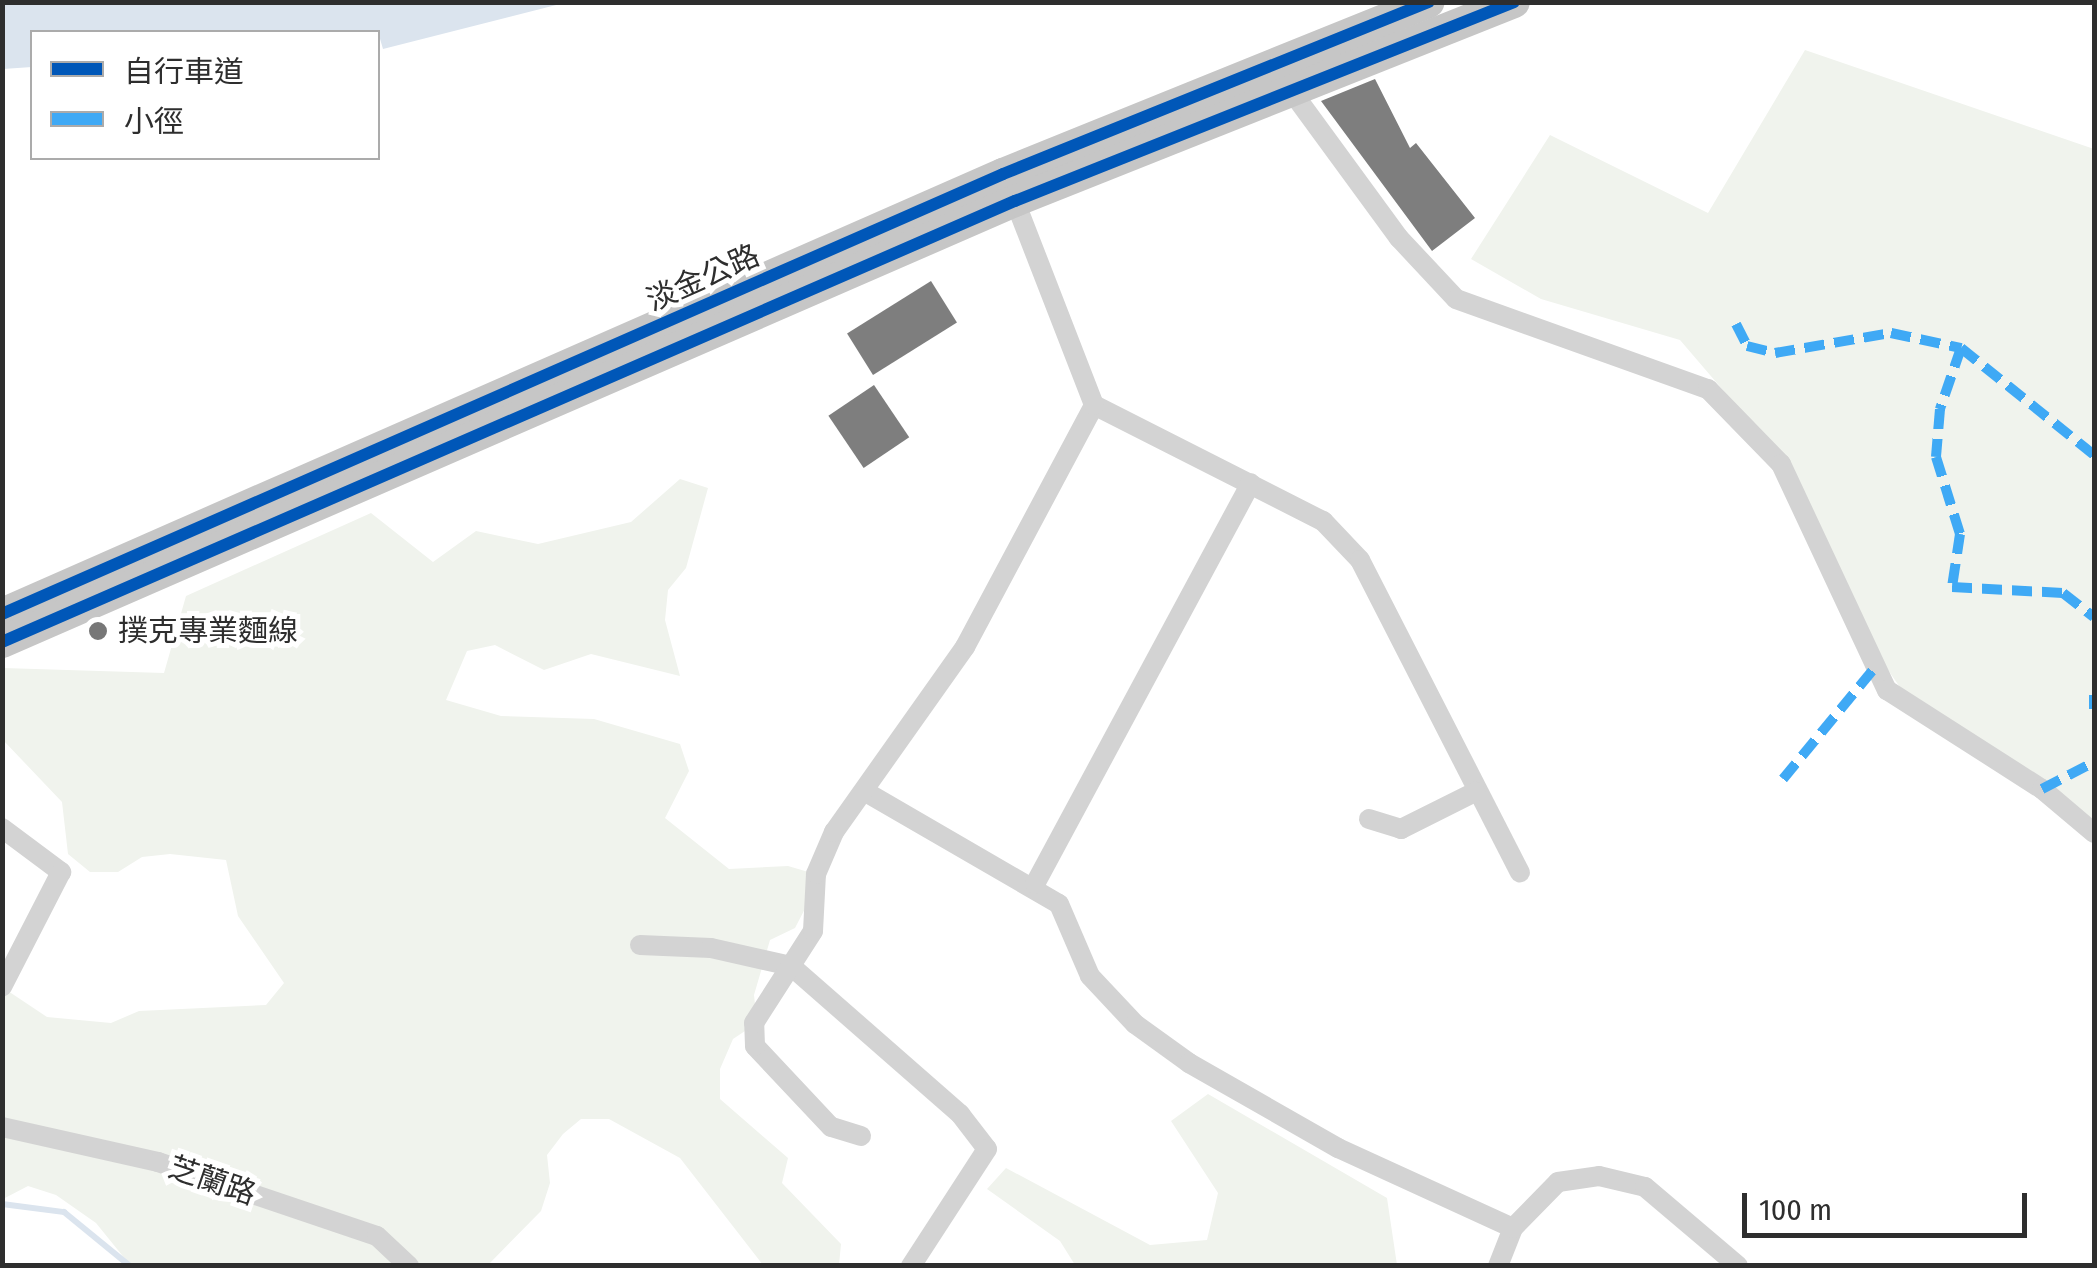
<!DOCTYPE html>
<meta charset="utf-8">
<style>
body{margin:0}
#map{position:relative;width:2097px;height:1268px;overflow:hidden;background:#fff;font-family:"Fira Sans Condensed","Noto Sans TC",sans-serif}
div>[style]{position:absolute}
.green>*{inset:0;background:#f0f3ed}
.water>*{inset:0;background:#dbe4ee}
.stream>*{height:6px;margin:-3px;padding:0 3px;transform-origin:3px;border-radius:3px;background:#dbe4ee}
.building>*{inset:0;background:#7e7e7e;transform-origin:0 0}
.street>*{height:20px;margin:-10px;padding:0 10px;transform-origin:10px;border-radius:10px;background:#d3d3d3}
.primary>*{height:32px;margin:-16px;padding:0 16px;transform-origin:16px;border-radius:16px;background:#c6c6c6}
.quiet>*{height:10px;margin-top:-5px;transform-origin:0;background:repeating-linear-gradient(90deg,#3fa9f5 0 20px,transparent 0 30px)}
.cycleway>*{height:12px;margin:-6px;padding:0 6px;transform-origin:6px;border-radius:6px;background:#0057b8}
.dots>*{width:28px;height:28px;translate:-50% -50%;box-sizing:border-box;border:5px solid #fff;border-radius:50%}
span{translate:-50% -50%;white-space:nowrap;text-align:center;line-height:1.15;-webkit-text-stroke:10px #fff;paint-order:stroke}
.street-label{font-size:30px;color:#2e2e2e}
.poi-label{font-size:30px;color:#2e2e2e}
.left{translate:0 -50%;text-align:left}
.frame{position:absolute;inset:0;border:5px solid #2e2e2e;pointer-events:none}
.legend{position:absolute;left:30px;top:30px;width:350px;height:130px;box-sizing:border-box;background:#fff;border:2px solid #ababab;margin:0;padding:12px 18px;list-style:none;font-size:30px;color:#2e2e2e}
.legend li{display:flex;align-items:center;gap:20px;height:50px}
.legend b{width:50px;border:2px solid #ababab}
.scale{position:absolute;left:1742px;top:1193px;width:285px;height:45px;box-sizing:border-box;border:5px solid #2e2e2e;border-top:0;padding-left:12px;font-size:30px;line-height:35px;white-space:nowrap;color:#2e2e2e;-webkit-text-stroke:8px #fff;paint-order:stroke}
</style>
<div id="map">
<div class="green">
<i style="clip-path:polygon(1805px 50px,2094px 149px,2094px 824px,1904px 693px,1838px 598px,1770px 445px,1680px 340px,1541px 299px,1471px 259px,1550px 135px,1708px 213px)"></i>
<i style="clip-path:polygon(680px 479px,708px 488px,686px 568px,668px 590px,665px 620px,680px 676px,591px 654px,544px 670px,495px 645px,467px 651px,446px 700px,501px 716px,594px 719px,680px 744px,689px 771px,665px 818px,729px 869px,788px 866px,822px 876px,795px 928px,770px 940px,754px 995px,757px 1023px,733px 1039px,720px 1069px,720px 1099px,788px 1158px,782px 1183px,841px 1244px,839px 1265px,763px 1265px,680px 1158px,609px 1119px,581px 1119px,563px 1134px,547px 1155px,550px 1183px,541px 1211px,488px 1265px,130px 1265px,96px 1223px,56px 1195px,28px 1186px,3px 1199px,2px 987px,47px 1017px,111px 1023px,139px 1011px,266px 1005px,284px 983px,238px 916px,226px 860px,170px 854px,142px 857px,118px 872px,90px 872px,68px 854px,62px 802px,3px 740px,3px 668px,164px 673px,186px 596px,371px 513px,433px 562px,476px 531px,538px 544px,631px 522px)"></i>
<i style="clip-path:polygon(1208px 1094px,1387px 1198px,1397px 1265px,1075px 1265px,1060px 1241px,987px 1189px,1006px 1168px,1150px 1245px,1207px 1240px,1218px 1193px,1171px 1121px)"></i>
</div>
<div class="water">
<i style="clip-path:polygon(3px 2px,564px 2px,564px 3px,383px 49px,378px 32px,32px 32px,32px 67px,3px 69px)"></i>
</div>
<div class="stream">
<i style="left:2px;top:1204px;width:63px;rotate:7.4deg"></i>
<i style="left:64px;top:1212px;width:85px;rotate:39.3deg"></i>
</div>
<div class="building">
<i style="clip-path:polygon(1375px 79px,1410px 148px,1416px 143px,1475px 218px,1432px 251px,1321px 101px)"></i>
<i style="left:931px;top:281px;width:49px;height:99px;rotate:58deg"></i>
<i style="left:874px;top:385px;width:63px;height:55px;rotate:56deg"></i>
</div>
<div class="street">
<i style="left:1287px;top:85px;width:190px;rotate:53.8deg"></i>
<i style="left:1399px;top:238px;width:83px;rotate:46.9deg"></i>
<i style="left:1456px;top:299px;width:268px;rotate:19.7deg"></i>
<i style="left:1708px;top:389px;width:105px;rotate:45.8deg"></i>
<i style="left:1781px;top:464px;width:250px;rotate:64.9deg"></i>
<i style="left:1887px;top:690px;width:184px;rotate:32.6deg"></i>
<i style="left:2042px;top:789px;width:68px;rotate:40.2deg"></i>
<i style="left:1094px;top:405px;width:257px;rotate:26.9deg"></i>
<i style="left:1323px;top:521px;width:54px;rotate:46.5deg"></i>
<i style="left:1360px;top:560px;width:351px;rotate:62.9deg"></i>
<i style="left:864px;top:791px;width:225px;rotate:30.1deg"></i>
<i style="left:1059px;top:904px;width:78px;rotate:66.7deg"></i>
<i style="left:1090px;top:976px;width:66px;rotate:46.8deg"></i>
<i style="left:1135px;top:1024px;width:67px;rotate:35.8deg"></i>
<i style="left:1189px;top:1063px;width:172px;rotate:29.7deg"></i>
<i style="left:1338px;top:1148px;width:192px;rotate:24.6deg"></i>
<i style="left:1513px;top:1228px;width:41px;rotate:111.5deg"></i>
<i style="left:1369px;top:819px;width:34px;rotate:17deg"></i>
<i style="left:1401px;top:829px;width:83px;rotate:-26.6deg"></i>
<i style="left:2px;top:828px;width:74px;rotate:36.7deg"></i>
<i style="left:61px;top:872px;width:129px;rotate:117.2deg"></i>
<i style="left:1035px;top:884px;width:455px;rotate:-61.7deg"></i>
<i style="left:640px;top:945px;width:71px;rotate:2.4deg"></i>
<i style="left:711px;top:948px;width:82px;rotate:12.7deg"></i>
<i style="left:791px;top:966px;width:225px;rotate:41.2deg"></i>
<i style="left:960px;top:1114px;width:44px;rotate:52.4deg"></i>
<i style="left:987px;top:1149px;width:140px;rotate:123deg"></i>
<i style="left:2px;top:1127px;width:160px;rotate:12.6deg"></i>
<i style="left:158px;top:1162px;width:231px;rotate:18.7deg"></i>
<i style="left:377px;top:1236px;width:44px;rotate:43.2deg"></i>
<i style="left:861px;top:1136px;width:31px;rotate:-163deg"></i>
<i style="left:831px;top:1127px;width:111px;rotate:-133.2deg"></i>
<i style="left:755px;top:1046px;width:23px;rotate:-92deg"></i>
<i style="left:754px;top:1023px;width:109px;rotate:-57.3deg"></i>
<i style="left:813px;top:931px;width:57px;rotate:-87deg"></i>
<i style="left:816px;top:874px;width:46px;rotate:-66.8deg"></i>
<i style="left:834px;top:832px;width:227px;rotate:-54.7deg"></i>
<i style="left:965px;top:647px;width:274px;rotate:-61.9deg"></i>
<i style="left:1094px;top:405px;width:226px;rotate:-111.2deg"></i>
<i style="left:1513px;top:1228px;width:64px;rotate:-45.6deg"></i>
<i style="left:1558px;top:1182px;width:41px;rotate:-8.3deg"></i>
<i style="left:1599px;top:1176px;width:47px;rotate:13.4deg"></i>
<i style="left:1645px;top:1187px;width:122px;rotate:40.3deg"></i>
</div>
<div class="primary">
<i style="left:2px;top:614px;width:1093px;rotate:-23.73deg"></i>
<i style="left:1003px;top:174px;width:459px;rotate:-22deg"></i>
<i style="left:2px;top:642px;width:1105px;rotate:-23.53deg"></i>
<i style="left:1015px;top:201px;width:537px;rotate:-21.74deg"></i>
</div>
<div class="quiet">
<i style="left:1736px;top:324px;width:25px;rotate:63deg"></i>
<i style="left:1747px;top:346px;width:29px;rotate:14deg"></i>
<i style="left:1775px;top:353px;width:118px;rotate:-9.8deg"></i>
<i style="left:1891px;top:333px;width:72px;rotate:12.1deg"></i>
<i style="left:1961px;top:348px;width:171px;rotate:38.8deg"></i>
<i style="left:1961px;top:348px;width:65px;rotate:109deg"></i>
<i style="left:1940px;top:409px;width:48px;rotate:94.8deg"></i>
<i style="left:1936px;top:457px;width:81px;rotate:72.7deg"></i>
<i style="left:1960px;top:534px;width:54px;rotate:98.6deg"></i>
<i style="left:1952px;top:587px;width:111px;rotate:3.1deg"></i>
<i style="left:2063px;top:593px;width:39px;rotate:38deg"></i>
<i style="left:2094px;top:695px;width:14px;rotate:90deg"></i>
<i style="left:1783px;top:779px;width:146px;rotate:-50.5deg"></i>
<i style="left:2042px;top:789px;width:59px;rotate:-27.4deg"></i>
</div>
<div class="cycleway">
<i style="left:2px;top:614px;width:1093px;rotate:-23.73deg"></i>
<i style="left:1003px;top:174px;width:459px;rotate:-22deg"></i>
<i style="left:2px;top:642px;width:1105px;rotate:-23.53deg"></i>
<i style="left:1015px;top:201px;width:537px;rotate:-21.74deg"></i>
</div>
<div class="dots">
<i style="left:98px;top:631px;background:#777"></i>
</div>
<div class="street-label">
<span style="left:703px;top:278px;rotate:-24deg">淡金公路</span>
<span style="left:212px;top:1181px;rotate:19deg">芝蘭路</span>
</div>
<div class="poi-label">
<span class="left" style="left:118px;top:631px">撲克專業麵線</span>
</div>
<div class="frame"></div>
<ul class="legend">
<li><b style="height:12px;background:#0057b8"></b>自行車道</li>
<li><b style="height:12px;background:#3fa9f5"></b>小徑</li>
</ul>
<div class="scale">100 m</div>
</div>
